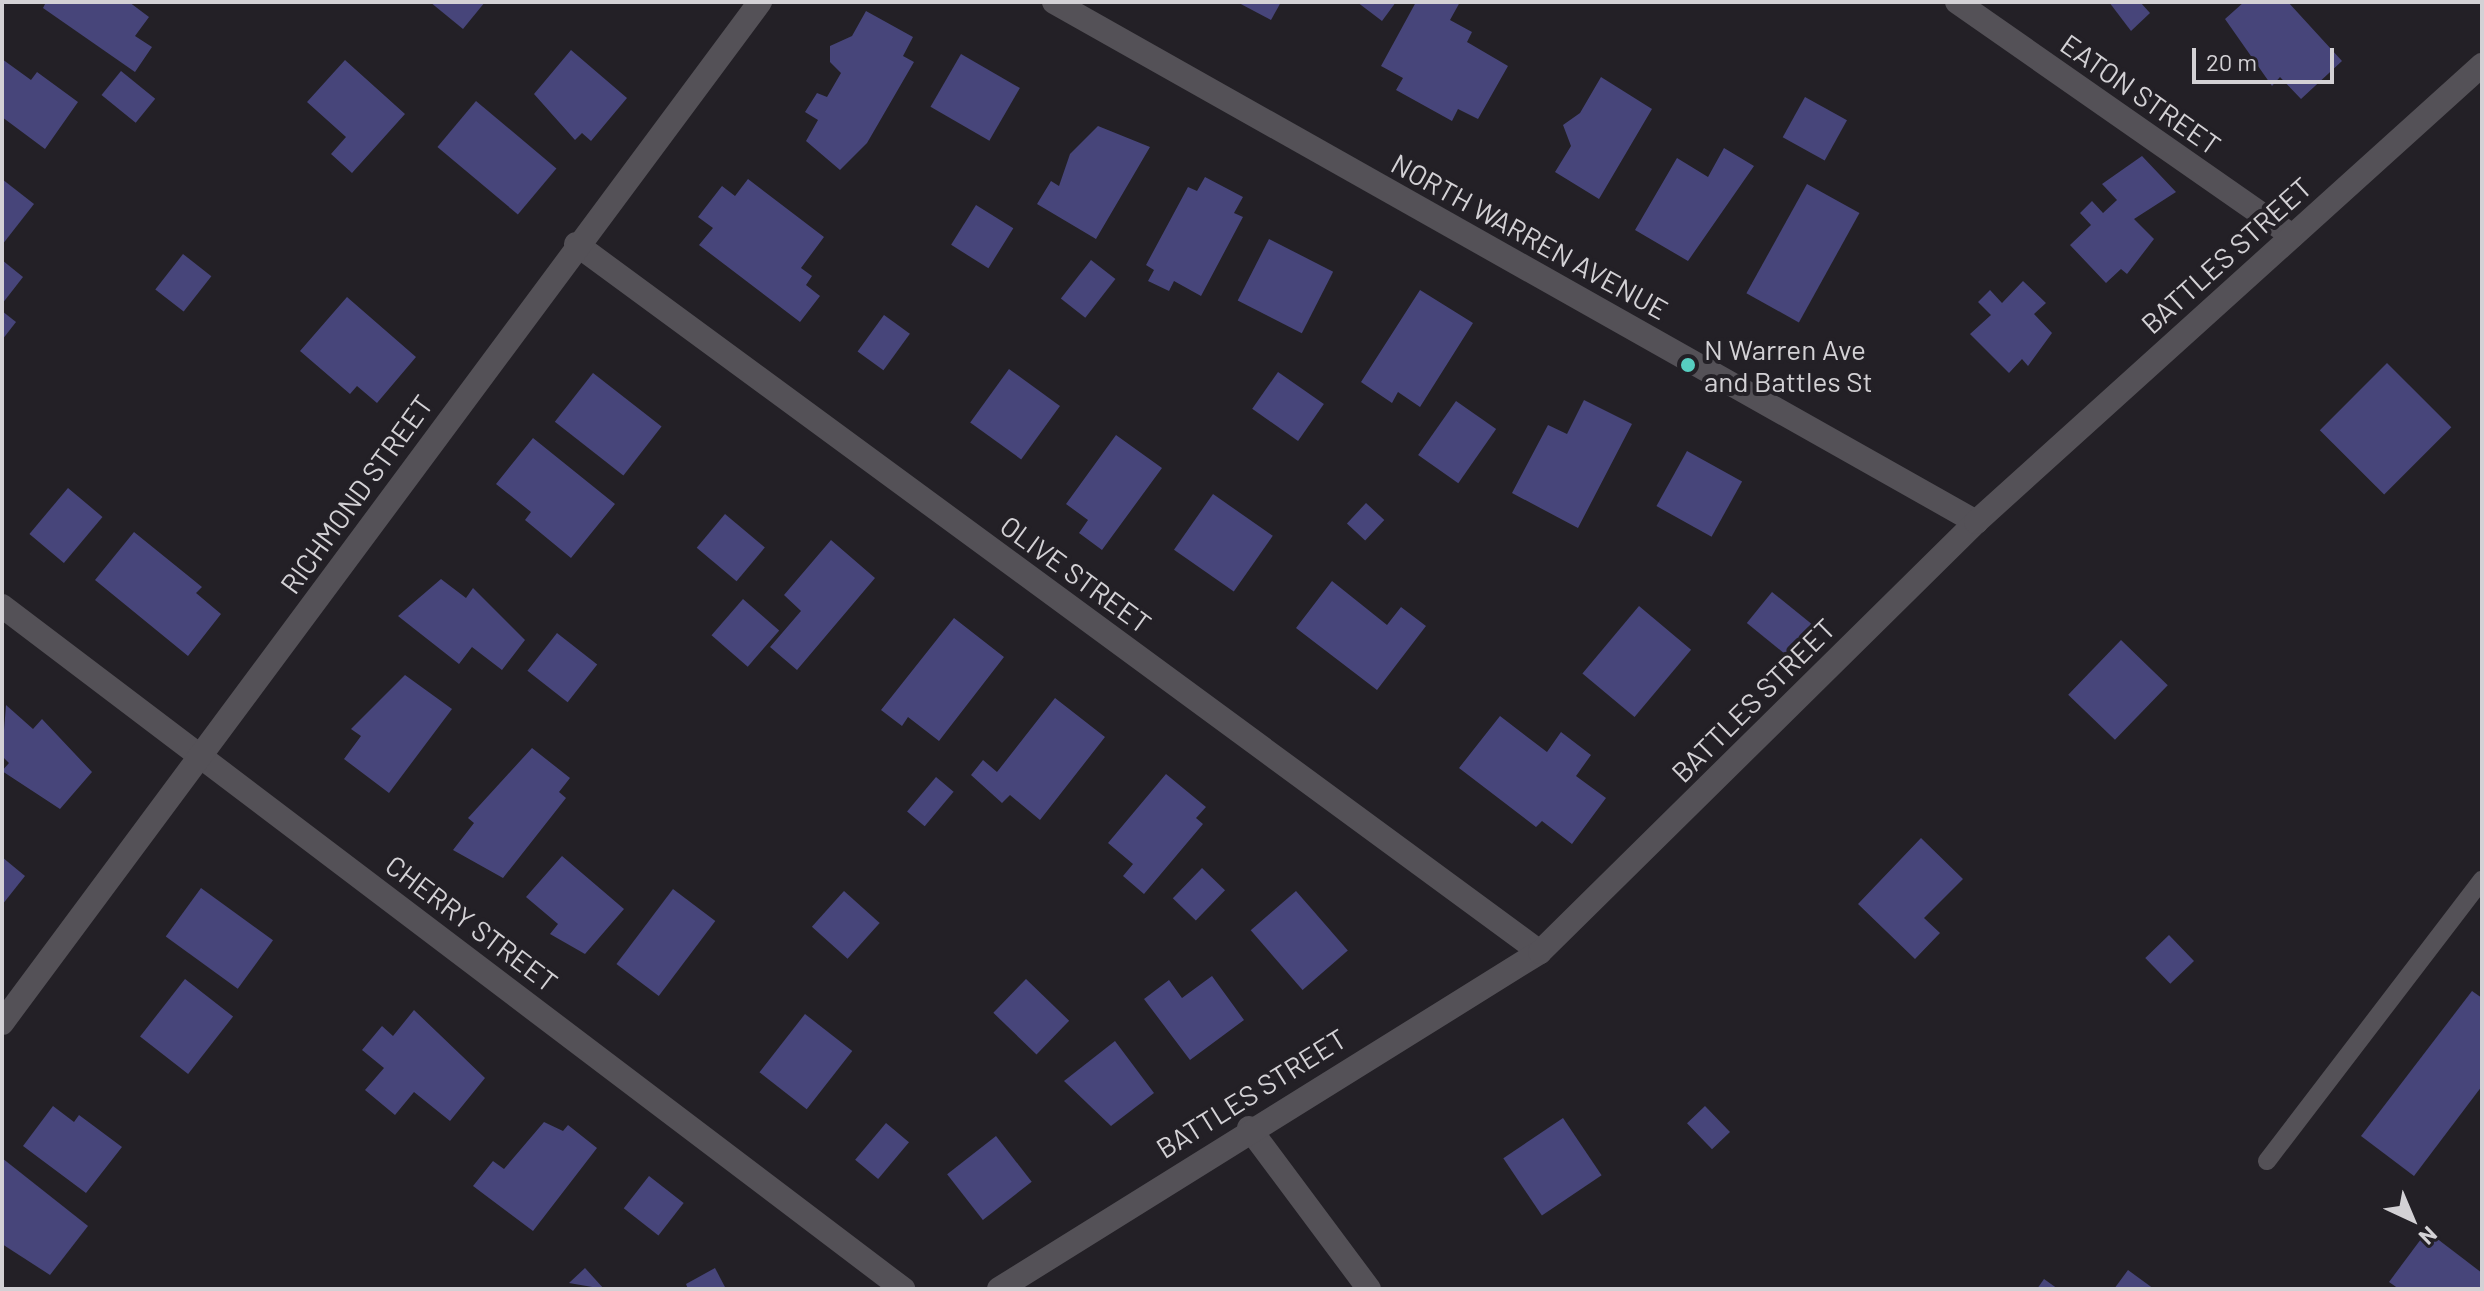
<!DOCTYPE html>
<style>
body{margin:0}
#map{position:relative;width:2484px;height:1291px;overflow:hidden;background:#232026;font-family:Barlow,sans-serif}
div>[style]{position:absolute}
.building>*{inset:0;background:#47457a;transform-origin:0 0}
.service>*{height:18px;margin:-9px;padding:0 9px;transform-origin:9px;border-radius:9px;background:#545157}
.minor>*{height:24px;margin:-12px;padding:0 12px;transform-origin:12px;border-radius:12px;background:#545157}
.tertiary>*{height:24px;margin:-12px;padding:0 12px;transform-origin:12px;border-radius:12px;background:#545157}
.dots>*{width:22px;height:22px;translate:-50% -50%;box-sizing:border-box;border:4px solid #232026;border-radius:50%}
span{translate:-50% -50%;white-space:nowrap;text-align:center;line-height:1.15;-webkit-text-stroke:8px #232026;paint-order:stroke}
.street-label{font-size:28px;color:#d3d1d5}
.poi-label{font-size:28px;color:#d3d1d5}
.left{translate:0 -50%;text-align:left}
.frame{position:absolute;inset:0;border:4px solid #d3d1d5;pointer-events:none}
.north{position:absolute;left:2372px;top:1179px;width:80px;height:80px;-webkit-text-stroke:6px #232026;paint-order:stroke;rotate:136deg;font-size:22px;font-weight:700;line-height:32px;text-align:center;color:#d3d1d5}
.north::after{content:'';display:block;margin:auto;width:28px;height:36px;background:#d3d1d5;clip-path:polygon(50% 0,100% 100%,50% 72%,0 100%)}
.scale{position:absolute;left:2192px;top:48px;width:142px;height:36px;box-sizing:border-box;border:4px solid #d3d1d5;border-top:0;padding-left:10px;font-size:24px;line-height:28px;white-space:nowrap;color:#d3d1d5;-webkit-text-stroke:6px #232026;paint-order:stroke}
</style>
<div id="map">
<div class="building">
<i style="clip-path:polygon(46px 2px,129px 2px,149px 17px,135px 36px,152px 47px,135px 72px,43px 8px)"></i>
<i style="clip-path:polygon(430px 2px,485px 2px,463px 29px)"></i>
<i style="clip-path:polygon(1237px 2px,1281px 2px,1271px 20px)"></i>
<i style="clip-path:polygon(1357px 2px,1396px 2px,1382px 21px)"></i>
<i style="clip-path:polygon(1416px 2px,1460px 2px,1450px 20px,1472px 32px,1467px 42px,1508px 66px,1478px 119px,1458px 109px,1452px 121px,1396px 90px,1403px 78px,1381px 66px)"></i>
<i style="clip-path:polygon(2109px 2px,2140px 2px,2150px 13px,2131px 31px)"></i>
<i style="clip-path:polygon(2244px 2px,2288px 2px,2342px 61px,2301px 99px,2280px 77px,2272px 86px,2225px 19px)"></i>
<i style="clip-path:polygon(866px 11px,913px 37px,903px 56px,914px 62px,867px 143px,840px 170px,806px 141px,818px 120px,805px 112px,817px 93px,827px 97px,841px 73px,830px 62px,830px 46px,852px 36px)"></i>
<i style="clip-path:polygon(571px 50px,627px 98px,591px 141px,582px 133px,575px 140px,534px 94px)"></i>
<i style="left:961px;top:54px;width:68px;height:61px;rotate:30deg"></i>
<i style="clip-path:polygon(2px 59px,31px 80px,37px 72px,78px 102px,45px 149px,2px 117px)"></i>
<i style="clip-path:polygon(345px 60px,405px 114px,352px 173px,331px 154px,346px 137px,307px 102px)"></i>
<i style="left:121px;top:71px;width:44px;height:31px;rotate:39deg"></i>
<i style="clip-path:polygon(1601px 77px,1652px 109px,1599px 199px,1555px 172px,1571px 146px,1563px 125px,1580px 113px)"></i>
<i style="left:1805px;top:97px;width:48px;height:46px;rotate:29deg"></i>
<i style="left:476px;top:101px;width:105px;height:60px;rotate:40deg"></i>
<i style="clip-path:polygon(1098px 126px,1150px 147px,1096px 239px,1037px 204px,1051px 181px,1059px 186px,1070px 154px)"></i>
<i style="clip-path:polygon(1724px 148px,1754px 166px,1688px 261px,1635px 230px,1677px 158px,1708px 177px)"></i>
<i style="clip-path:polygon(2142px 156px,2176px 192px,2134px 219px,2154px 239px,2127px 274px,2121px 269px,2106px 283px,2070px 245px,2091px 225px,2080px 213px,2092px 201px,2103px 213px,2117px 200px,2102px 184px)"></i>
<i style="clip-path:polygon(1205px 177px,1243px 197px,1234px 213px,1243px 217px,1201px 296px,1174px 281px,1169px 291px,1148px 281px,1154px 270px,1146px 265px,1188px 187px,1197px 191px)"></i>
<i style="clip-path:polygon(2px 179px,34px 204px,2px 245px)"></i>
<i style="clip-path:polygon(748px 179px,824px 237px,801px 268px,812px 276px,806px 285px,820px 296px,800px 322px,699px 245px,713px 228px,698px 217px,722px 186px,735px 196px)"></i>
<i style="left:1807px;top:184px;width:60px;height:125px;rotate:29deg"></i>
<i style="left:976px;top:205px;width:44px;height:47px;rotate:32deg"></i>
<i style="left:1269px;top:239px;width:72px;height:69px;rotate:27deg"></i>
<i style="left:183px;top:254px;width:36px;height:45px;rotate:38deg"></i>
<i style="clip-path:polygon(2px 260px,23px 277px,2px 304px)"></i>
<i style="left:1091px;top:260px;width:31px;height:49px;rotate:38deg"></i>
<i style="clip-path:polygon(2023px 281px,2046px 303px,2034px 314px,2052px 333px,2028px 366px,2022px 359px,2009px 373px,1970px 334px,1991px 315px,1978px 302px,1990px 290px,2002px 303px)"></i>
<i style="clip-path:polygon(1420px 290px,1473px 323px,1420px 407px,1398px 392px,1392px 403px,1361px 382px)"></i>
<i style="clip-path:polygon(347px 297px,416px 357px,377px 403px,357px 386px,350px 394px,300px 351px)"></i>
<i style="clip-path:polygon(2px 311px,16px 322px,2px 340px)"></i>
<i style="left:884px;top:315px;width:32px;height:45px;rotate:36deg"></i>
<i style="left:2387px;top:363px;width:91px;height:95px;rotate:45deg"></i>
<i style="left:1009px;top:369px;width:63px;height:66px;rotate:36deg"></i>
<i style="left:1278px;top:372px;width:56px;height:45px;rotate:35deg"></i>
<i style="left:593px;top:373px;width:87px;height:62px;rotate:38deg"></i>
<i style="clip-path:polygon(1584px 400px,1632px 424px,1578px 528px,1512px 493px,1548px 425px,1567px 434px)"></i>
<i style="left:1456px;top:401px;width:49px;height:66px;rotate:35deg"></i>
<i style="clip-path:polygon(1116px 435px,1162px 468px,1102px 550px,1079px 533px,1088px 520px,1066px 504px)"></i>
<i style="clip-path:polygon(533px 438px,615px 504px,571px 558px,525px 520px,531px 512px,496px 484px)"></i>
<i style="left:1687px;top:451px;width:63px;height:63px;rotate:29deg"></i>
<i style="left:68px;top:488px;width:45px;height:60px;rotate:40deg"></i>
<i style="left:1213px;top:494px;width:73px;height:68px;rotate:35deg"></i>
<i style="left:1366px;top:503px;width:25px;height:28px;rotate:43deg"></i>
<i style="left:725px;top:514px;width:52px;height:44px;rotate:40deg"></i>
<i style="clip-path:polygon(134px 532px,202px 587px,196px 593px,221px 614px,188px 656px,95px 580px)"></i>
<i style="clip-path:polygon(831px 540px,875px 578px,797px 670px,770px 647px,801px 611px,784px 595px)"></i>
<i style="clip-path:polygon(441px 579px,466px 598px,473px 588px,525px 640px,502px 670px,472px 647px,459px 664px,398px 616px)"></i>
<i style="clip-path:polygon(1332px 581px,1387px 625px,1401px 607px,1426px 626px,1377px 690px,1296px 628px)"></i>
<i style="left:1772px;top:592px;width:51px;height:40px;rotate:39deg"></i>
<i style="left:743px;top:599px;width:48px;height:48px;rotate:41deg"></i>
<i style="left:1639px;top:606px;width:68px;height:88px;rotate:40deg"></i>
<i style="clip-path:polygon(954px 618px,1004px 657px,939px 741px,908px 717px,902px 726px,881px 710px)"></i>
<i style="left:557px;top:633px;width:51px;height:48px;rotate:38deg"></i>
<i style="left:2121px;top:640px;width:65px;height:76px;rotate:44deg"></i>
<i style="clip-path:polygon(405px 675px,452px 709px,389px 793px,344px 759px,361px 736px,351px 729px)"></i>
<i style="clip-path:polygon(1055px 698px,1105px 737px,1040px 820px,1010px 795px,1002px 803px,971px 775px,983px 760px,997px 772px)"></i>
<i style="clip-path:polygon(6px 705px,33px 729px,42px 719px,92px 772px,60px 809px,2px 771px,9px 763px,2px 756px)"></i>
<i style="clip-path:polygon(1500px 716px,1547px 752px,1561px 732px,1591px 755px,1576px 776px,1606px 798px,1572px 844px,1542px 821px,1536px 827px,1459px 768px)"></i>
<i style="clip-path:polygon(532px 748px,570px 778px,559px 792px,566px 798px,503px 878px,453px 850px,474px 823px,468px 818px)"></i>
<i style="clip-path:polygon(1166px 774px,1206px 807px,1196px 818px,1203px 824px,1144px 894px,1123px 876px,1133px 864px,1108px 843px)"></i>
<i style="left:936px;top:777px;width:23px;height:45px;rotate:40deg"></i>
<i style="clip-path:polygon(1921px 838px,1963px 879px,1924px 918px,1940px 933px,1915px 959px,1858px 904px)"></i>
<i style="clip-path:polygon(562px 856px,624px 909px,585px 954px,550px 934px,558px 924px,526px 897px)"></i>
<i style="clip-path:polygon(2px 857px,25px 876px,2px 905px)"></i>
<i style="left:1202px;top:868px;width:32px;height:42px;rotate:44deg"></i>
<i style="left:201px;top:888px;width:89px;height:60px;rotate:36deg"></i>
<i style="left:673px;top:889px;width:53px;height:94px;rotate:37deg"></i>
<i style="left:844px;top:891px;width:48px;height:48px;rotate:42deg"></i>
<i style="left:1296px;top:891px;width:79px;height:60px;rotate:49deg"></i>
<i style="left:2169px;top:935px;width:36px;height:33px;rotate:46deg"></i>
<i style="clip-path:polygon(1212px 976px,1244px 1020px,1190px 1060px,1144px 999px,1169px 980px,1182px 998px)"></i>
<i style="left:185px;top:979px;width:61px;height:73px;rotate:38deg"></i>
<i style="left:1026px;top:979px;width:60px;height:47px;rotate:44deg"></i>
<i style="clip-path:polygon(2472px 991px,2482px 998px,2482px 1086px,2414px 1176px,2361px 1136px)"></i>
<i style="clip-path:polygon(414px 1010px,485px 1078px,450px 1121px,414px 1092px,395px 1115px,365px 1090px,384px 1068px,362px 1050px,382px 1026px,393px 1036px)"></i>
<i style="left:805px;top:1014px;width:60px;height:74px;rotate:38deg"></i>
<i style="clip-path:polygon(1115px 1041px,1154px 1093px,1111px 1126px,1064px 1081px)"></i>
<i style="clip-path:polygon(53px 1106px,74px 1122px,79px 1115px,122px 1147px,86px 1193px,23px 1146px)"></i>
<i style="left:1705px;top:1106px;width:36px;height:25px;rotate:46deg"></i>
<i style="left:1563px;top:1118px;width:69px;height:72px;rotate:56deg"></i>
<i style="clip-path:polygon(544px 1122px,563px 1131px,568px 1125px,597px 1148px,533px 1231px,473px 1186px,493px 1161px,504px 1169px)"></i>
<i style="left:886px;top:1123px;width:30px;height:48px;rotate:40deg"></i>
<i style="left:996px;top:1136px;width:58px;height:62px;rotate:52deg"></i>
<i style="clip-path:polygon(2px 1158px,88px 1226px,50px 1275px,2px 1244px)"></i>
<i style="left:649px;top:1176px;width:44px;height:41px;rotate:38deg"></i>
<i style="clip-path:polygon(2427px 1231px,2482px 1273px,2482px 1289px,2399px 1289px,2389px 1282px)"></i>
<i style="clip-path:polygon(585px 1268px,604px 1289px,569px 1283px)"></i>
<i style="clip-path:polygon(715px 1268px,726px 1289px,688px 1289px,686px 1284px)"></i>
<i style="clip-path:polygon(2128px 1270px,2154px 1289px,2114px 1289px)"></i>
<i style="clip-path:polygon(2044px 1279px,2058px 1289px,2037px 1289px)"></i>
</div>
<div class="service">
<i style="left:2267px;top:1161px;width:354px;rotate:-52.6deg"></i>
</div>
<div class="minor">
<i style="left:1957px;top:2px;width:409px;rotate:34.9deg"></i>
<i style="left:576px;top:244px;width:1196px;rotate:36.3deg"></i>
<i style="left:2px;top:606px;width:1131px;rotate:37.16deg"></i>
<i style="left:2px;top:1023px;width:1272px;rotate:-53.41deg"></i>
<i style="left:1249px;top:1128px;width:201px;rotate:53.3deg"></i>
</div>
<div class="tertiary">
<i style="left:1054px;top:2px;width:1059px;rotate:29.42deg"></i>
<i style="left:999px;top:1289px;width:637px;rotate:-31.92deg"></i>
<i style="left:1540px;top:952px;width:612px;rotate:-44.6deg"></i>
<i style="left:1976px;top:522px;width:682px;rotate:-42.09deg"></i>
</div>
<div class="dots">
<i style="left:1688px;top:365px;background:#57cec1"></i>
</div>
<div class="street-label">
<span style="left:2141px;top:94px;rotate:35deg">EATON STREET</span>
<span style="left:1530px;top:236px;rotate:29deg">NORTH WARREN AVENUE</span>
<span style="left:2226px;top:255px;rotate:-42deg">BATTLES STREET</span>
<span style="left:356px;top:494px;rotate:-54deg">RICHMOND STREET</span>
<span style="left:1076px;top:574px;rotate:36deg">OLIVE STREET</span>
<span style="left:1753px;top:700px;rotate:-45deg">BATTLES STREET</span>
<span style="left:472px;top:923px;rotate:37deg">CHERRY STREET</span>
<span style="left:1251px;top:1093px;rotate:-32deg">BATTLES STREET</span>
</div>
<div class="poi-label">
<span class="left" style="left:1704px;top:365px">N Warren Ave<br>and Battles St</span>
</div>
<div class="frame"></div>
<div class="north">N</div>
<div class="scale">20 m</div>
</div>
